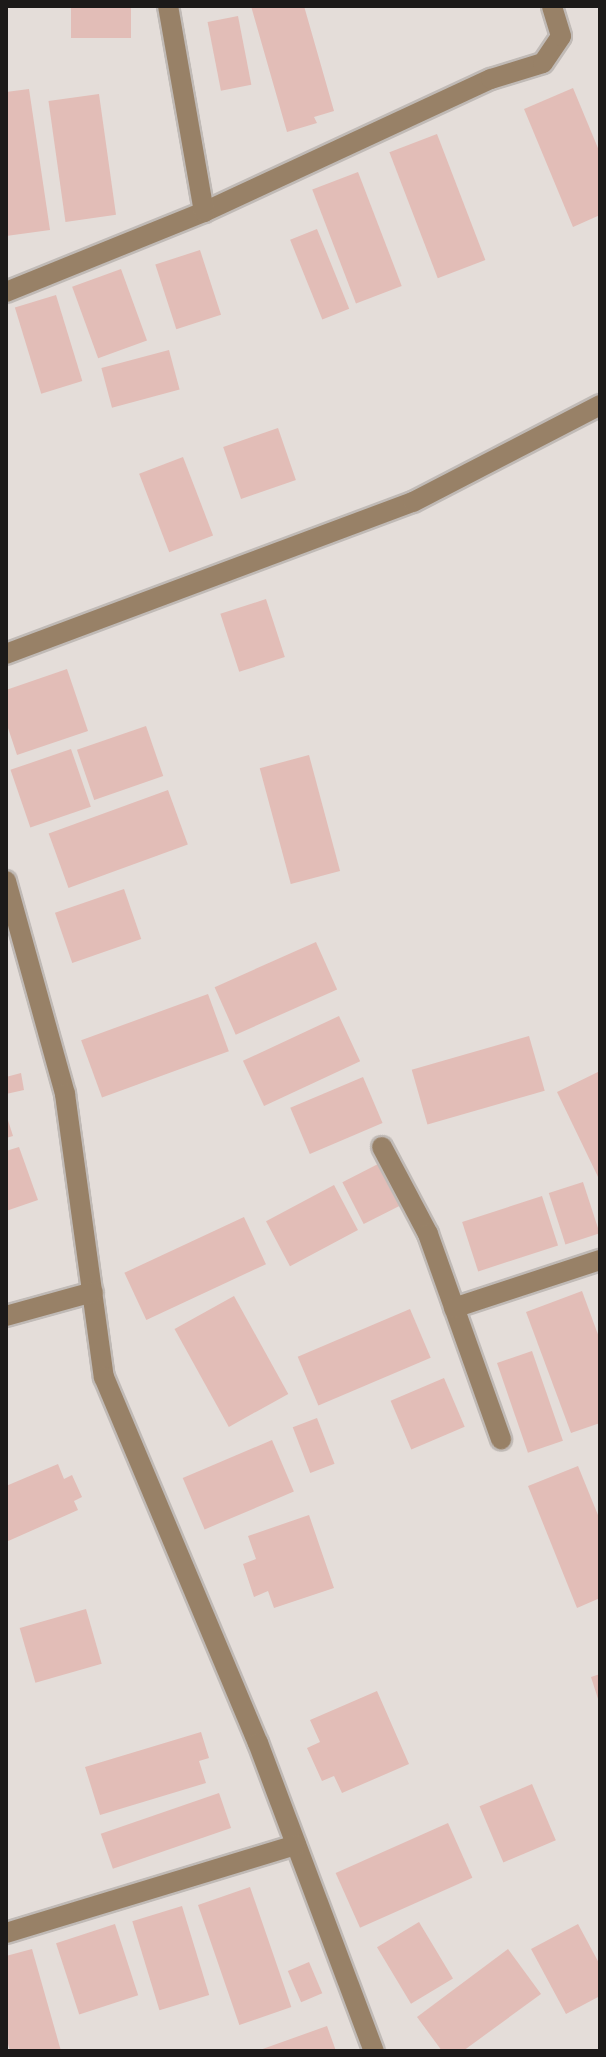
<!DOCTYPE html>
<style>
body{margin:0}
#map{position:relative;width:606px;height:2057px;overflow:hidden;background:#e4ddd9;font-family:Manrope,sans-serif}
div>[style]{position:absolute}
.building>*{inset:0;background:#e2bdb7;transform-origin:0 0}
.roads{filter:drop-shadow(2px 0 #c0bab6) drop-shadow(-2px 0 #c0bab6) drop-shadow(0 2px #c0bab6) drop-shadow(0 -2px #c0bab6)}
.minor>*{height:20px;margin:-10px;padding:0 10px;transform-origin:10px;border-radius:10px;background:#988167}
span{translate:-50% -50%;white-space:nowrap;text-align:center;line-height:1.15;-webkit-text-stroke:6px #fff;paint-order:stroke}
.frame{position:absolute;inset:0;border:8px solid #1c1a19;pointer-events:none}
</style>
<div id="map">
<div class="building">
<i style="left:71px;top:6px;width:60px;height:32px"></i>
<i style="clip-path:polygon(251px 6px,304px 6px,334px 111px,314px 117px,317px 123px,287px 132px)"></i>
<i style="left:238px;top:16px;width:70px;height:31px;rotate:79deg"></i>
<i style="clip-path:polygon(573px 88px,600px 153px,600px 215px,573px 227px,524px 109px)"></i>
<i style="clip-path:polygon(29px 89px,50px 230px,6px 236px,6px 92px)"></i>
<i style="left:99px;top:94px;width:122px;height:51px;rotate:82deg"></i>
<i style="left:437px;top:134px;width:135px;height:51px;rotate:69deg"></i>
<i style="left:358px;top:172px;width:122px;height:49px;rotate:69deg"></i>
<i style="left:317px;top:229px;width:86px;height:29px;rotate:68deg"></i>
<i style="left:200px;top:250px;width:68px;height:47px;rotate:72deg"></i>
<i style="left:121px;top:269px;width:76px;height:52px;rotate:70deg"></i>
<i style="left:56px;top:295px;width:90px;height:43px;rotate:73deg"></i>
<i style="left:169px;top:350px;width:41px;height:70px;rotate:75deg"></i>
<i style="left:278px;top:428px;width:55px;height:58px;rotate:71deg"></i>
<i style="left:183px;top:457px;width:84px;height:47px;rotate:69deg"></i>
<i style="left:266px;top:599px;width:61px;height:48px;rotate:72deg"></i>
<i style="clip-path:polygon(67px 669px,88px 731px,17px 755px,6px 722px,6px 690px)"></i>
<i style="left:146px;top:726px;width:53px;height:73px;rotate:71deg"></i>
<i style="left:71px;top:749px;width:61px;height:64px;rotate:71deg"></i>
<i style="left:309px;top:755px;width:120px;height:51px;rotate:75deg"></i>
<i style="left:168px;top:790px;width:58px;height:127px;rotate:70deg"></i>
<i style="left:124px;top:889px;width:53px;height:73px;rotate:71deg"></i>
<i style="left:316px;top:942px;width:52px;height:111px;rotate:66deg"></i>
<i style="left:208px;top:994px;width:61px;height:135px;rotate:70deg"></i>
<i style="left:339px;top:1016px;width:50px;height:106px;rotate:65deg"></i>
<i style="left:529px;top:1036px;width:57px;height:122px;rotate:74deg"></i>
<i style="clip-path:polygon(600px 1071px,600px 1181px,557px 1092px)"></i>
<i style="clip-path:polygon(21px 1073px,24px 1090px,6px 1094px,6px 1077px)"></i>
<i style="left:363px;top:1077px;width:50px;height:79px;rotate:67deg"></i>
<i style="clip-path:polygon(6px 1114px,13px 1136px,6px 1138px)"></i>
<i style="clip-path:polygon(19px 1147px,38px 1200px,6px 1211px,6px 1151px)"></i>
<i style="left:378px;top:1164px;width:47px;height:40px;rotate:63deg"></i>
<i style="left:583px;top:1182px;width:54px;height:36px;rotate:72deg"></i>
<i style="left:334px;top:1185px;width:51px;height:77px;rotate:62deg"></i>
<i style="left:542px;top:1196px;width:52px;height:84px;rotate:72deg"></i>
<i style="left:244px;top:1217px;width:52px;height:132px;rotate:65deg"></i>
<i style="clip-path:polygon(582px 1291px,600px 1340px,600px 1423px,571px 1433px,526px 1312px)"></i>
<i style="left:234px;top:1296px;width:112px;height:68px;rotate:61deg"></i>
<i style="left:410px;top:1309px;width:53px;height:122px;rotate:67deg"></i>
<i style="left:532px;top:1351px;width:95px;height:37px;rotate:71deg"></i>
<i style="left:444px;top:1378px;width:53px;height:58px;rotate:67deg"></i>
<i style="left:317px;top:1418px;width:49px;height:26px;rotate:69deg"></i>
<i style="left:272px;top:1440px;width:56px;height:97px;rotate:67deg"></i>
<i style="clip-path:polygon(58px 1464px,64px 1479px,72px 1475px,82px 1497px,74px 1501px,78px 1510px,6px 1542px,6px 1486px)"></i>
<i style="clip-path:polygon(578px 1466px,600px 1520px,600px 1598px,577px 1608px,528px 1486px)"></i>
<i style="clip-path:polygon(309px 1515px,334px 1588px,274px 1608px,268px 1591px,254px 1597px,243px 1564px,256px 1559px,248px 1536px)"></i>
<i style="left:86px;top:1609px;width:57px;height:69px;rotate:74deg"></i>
<i style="clip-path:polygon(600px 1674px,600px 1701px,599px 1702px,591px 1677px)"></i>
<i style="clip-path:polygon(377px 1691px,409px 1764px,342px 1793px,334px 1776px,322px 1781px,307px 1748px,320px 1742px,310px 1720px)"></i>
<i style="clip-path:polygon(201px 1732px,209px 1758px,199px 1761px,206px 1783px,100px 1815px,85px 1767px)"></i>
<i style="left:532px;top:1784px;width:61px;height:57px;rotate:67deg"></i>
<i style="left:219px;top:1793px;width:37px;height:125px;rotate:71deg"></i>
<i style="left:448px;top:1823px;width:60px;height:123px;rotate:66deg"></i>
<i style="left:250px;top:1887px;width:127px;height:55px;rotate:71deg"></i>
<i style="left:182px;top:1906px;width:93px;height:52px;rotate:73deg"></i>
<i style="left:419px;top:1922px;width:66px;height:49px;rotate:59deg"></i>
<i style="left:115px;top:1924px;width:75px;height:62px;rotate:72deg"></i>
<i style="clip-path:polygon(578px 1924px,600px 1965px,600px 1996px,566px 2014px,531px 1949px)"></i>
<i style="clip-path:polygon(32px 1949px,61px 2051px,10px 2051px,6px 2037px,6px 1956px)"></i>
<i style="clip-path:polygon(508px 1949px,541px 1994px,463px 2051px,442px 2051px,417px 2017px)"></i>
<i style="left:309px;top:1962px;width:34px;height:23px;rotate:67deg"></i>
<i style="clip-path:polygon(327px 2026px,336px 2051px,257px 2051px)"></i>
</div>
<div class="roads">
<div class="minor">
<i style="left:204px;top:212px;width:316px;rotate:-24.9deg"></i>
<i style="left:491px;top:79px;width:54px;rotate:-17.1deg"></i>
<i style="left:543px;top:63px;width:32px;rotate:-56deg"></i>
<i style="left:561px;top:36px;width:31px;rotate:-107deg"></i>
<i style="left:6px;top:292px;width:214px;rotate:-22deg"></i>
<i style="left:204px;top:212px;width:209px;rotate:-99.9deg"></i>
<i style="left:6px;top:654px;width:434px;rotate:-20.5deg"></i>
<i style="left:413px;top:502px;width:211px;rotate:-27.4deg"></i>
<i style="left:6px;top:881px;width:221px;rotate:74.5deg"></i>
<i style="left:65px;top:1094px;width:286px;rotate:82.2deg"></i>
<i style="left:104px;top:1377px;width:397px;rotate:67.2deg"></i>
<i style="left:258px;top:1743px;width:329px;rotate:69.4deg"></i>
<i style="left:382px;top:1147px;width:98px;rotate:62.1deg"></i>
<i style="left:428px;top:1234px;width:218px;rotate:70.4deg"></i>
<i style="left:454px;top:1308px;width:154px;rotate:-18.2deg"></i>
<i style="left:6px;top:1316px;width:90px;rotate:-15.4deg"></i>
<i style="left:6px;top:1933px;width:303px;rotate:-16.9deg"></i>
</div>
</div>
<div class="frame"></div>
</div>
